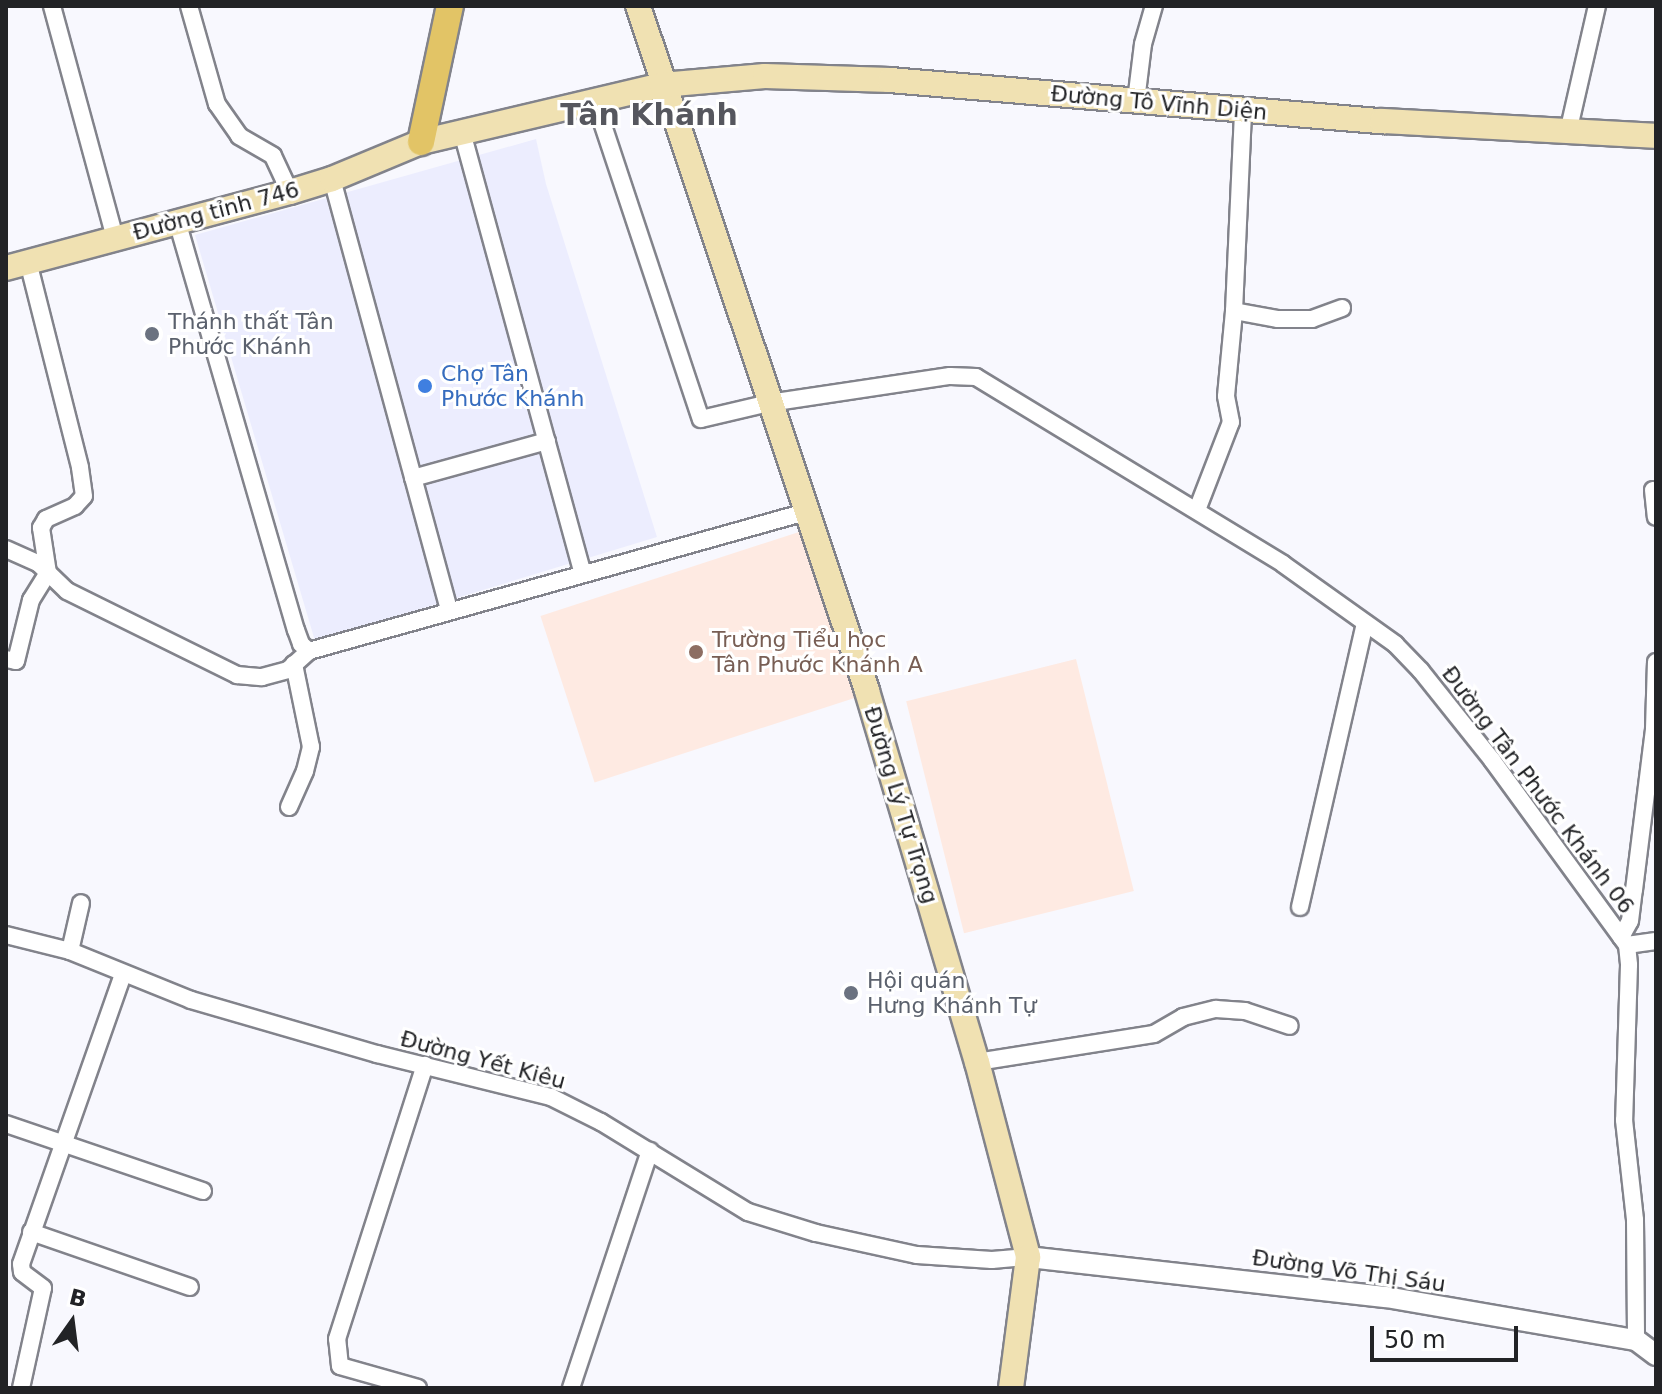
<!DOCTYPE html>
<meta charset="utf-8">
<style>
body{margin:0}
#map{position:relative;width:1662px;height:1394px;overflow:hidden;background:#f8f8fe;font-family:"DejaVu Sans",sans-serif}
div>[style]{position:absolute}
.built>*{inset:0;background:#ecedfe}
.education>*{inset:0;background:#feeae2;transform-origin:0 0}
.roads{filter:drop-shadow(2px 0 #82838b) drop-shadow(-2px 0 #82838b) drop-shadow(0 2px #82838b) drop-shadow(0 -2px #82838b)}
.minor>*{height:16px;margin:-8px;padding:0 8px;transform-origin:8px;border-radius:8px;background:#fff}
.tertiary>*{height:20px;margin:-10px;padding:0 10px;transform-origin:10px;border-radius:10px;background:#fff}
.secondary>*{height:24px;margin:-12px;padding:0 12px;transform-origin:12px;border-radius:12px;background:#f0e1b2}
.primary>*{height:26px;margin:-13px;padding:0 13px;transform-origin:13px;border-radius:13px;background:#e2c466}
.dots>*{width:22px;height:22px;translate:-50% -50%;box-sizing:border-box;border:4px solid #fff;border-radius:50%}
span{translate:-50% -50%;white-space:nowrap;text-align:center;line-height:1.15;-webkit-text-stroke:6px #fff;paint-order:stroke}
.street-label{font-size:22px;color:#222326}
.worship-label{font-size:22px;color:#5b616d}
.left{translate:0 -50%;text-align:left}
.shop-label{font-size:22px;color:#366cbe}
.education-label{font-size:22px;color:#785e54}
.district-label{font-size:30px;color:#56575e;font-weight:700}
.frame{position:absolute;inset:0;border:8px solid #222326;pointer-events:none}
.north{position:absolute;left:32px;top:1282px;width:80px;height:80px;-webkit-text-stroke:6px #fff;paint-order:stroke;rotate:14deg;font-size:22px;font-weight:700;line-height:32px;text-align:center;color:#222326}
.north::after{content:'';display:block;margin:auto;width:28px;height:36px;background:#222326;clip-path:polygon(50% 0,100% 100%,50% 72%,0 100%)}
.scale{position:absolute;left:1370px;top:1326px;width:148px;height:36px;box-sizing:border-box;border:4px solid #222326;border-top:0;padding-left:10px;font-size:24px;line-height:28px;white-space:nowrap;color:#222326;-webkit-text-stroke:6px #fff;paint-order:stroke}
</style>
<div id="map">
<div class="built">
<i style="clip-path:polygon(536px 139px,546px 184px,657px 537px,315px 641px,195px 235px)"></i>
</div>
<div class="education">
<i style="left:802px;top:531px;width:175px;height:275px;rotate:72deg"></i>
<i style="left:1076px;top:659px;width:239px;height:175px;rotate:76deg"></i>
</div>
<div class="roads">
<div class="minor">
<i style="left:52px;top:6px;width:240px;rotate:74.8deg"></i>
<i style="left:189px;top:6px;width:102px;rotate:74.1deg"></i>
<i style="left:217px;top:104px;width:39px;rotate:55deg"></i>
<i style="left:239px;top:136px;width:39px;rotate:30deg"></i>
<i style="left:273px;top:156px;width:40px;rotate:65deg"></i>
<i style="left:595px;top:101px;width:335px;rotate:71.6deg"></i>
<i style="left:701px;top:419px;width:70px;rotate:-13.2deg"></i>
<i style="left:769px;top:403px;width:183px;rotate:-8.5deg"></i>
<i style="left:950px;top:376px;width:26px;rotate:2deg"></i>
<i style="left:976px;top:377px;width:359px;rotate:31.3deg"></i>
<i style="left:1283px;top:564px;width:138px;rotate:35.5deg"></i>
<i style="left:1395px;top:644px;width:37px;rotate:46deg"></i>
<i style="left:1421px;top:671px;width:114px;rotate:51.4deg"></i>
<i style="left:1492px;top:760px;width:229px;rotate:53.9deg"></i>
<i style="left:1627px;top:945px;width:20px;rotate:84deg"></i>
<i style="left:1629px;top:965px;width:155px;rotate:91.8deg"></i>
<i style="left:1624px;top:1120px;width:101px;rotate:83.7deg"></i>
<i style="left:1635px;top:1220px;width:120px;rotate:89.5deg"></i>
<i style="left:1136px;top:101px;width:57px;rotate:-83deg"></i>
<i style="left:1143px;top:44px;width:40px;rotate:-74deg"></i>
<i style="left:1569px;top:128px;width:125px;rotate:-77.1deg"></i>
<i style="left:462px;top:132px;width:458px;rotate:74.7deg"></i>
<i style="left:332px;top:179px;width:448px;rotate:74.8deg"></i>
<i style="left:177px;top:221px;width:426px;rotate:73.8deg"></i>
<i style="left:296px;top:630px;width:15px;rotate:70deg"></i>
<i style="left:301px;top:644px;width:11px;rotate:41deg"></i>
<i style="left:309px;top:651px;width:516px;rotate:-15.63deg"></i>
<i style="left:1234px;top:311px;width:201px;rotate:-87.4deg"></i>
<i style="left:413px;top:478px;width:139px;rotate:-15.4deg"></i>
<i style="left:1653px;top:490px;width:27px;rotate:84deg"></i>
<i style="left:1197px;top:510px;width:94px;rotate:-68.9deg"></i>
<i style="left:1231px;top:422px;width:26px;rotate:-101deg"></i>
<i style="left:1226px;top:396px;width:85px;rotate:-84.6deg"></i>
<i style="left:1234px;top:311px;width:45px;rotate:10.3deg"></i>
<i style="left:1278px;top:319px;width:34px"></i>
<i style="left:1312px;top:319px;width:32px;rotate:-20deg"></i>
<i style="left:6px;top:549px;width:35px;rotate:24deg"></i>
<i style="left:38px;top:563px;width:40px;rotate:44deg"></i>
<i style="left:67px;top:591px;width:190px;rotate:26.3deg"></i>
<i style="left:237px;top:675px;width:25px;rotate:5deg"></i>
<i style="left:262px;top:677px;width:27px;rotate:-15deg"></i>
<i style="left:288px;top:670px;width:28px;rotate:-42deg"></i>
<i style="left:6px;top:659px;width:10px;rotate:11deg"></i>
<i style="left:16px;top:661px;width:63px;rotate:-76.2deg"></i>
<i style="left:31px;top:600px;width:32px;rotate:-58deg"></i>
<i style="left:48px;top:573px;width:46px;rotate:-98.8deg"></i>
<i style="left:41px;top:528px;width:10px;rotate:-61deg"></i>
<i style="left:46px;top:519px;width:32px;rotate:-24deg"></i>
<i style="left:75px;top:506px;width:13px;rotate:-48deg"></i>
<i style="left:84px;top:496px;width:29px;rotate:-98deg"></i>
<i style="left:80px;top:467px;width:211px;rotate:-104.2deg"></i>
<i style="left:289px;top:807px;width:39px;rotate:-66deg"></i>
<i style="left:305px;top:771px;width:25px;rotate:-76deg"></i>
<i style="left:311px;top:747px;width:85px;rotate:-101.6deg"></i>
<i style="left:1300px;top:907px;width:291px;rotate:-77.1deg"></i>
<i style="left:6px;top:935px;width:66px;rotate:14deg"></i>
<i style="left:70px;top:951px;width:131px;rotate:22deg"></i>
<i style="left:191px;top:1000px;width:194px;rotate:16.2deg"></i>
<i style="left:377px;top:1054px;width:179px;rotate:13.9deg"></i>
<i style="left:551px;top:1097px;width:56px;rotate:26.6deg"></i>
<i style="left:601px;top:1122px;width:172px;rotate:31.5deg"></i>
<i style="left:748px;top:1212px;width:71px;rotate:17.2deg"></i>
<i style="left:816px;top:1233px;width:103px;rotate:12.3deg"></i>
<i style="left:917px;top:1255px;width:75px;rotate:3.8deg"></i>
<i style="left:992px;top:1260px;width:36px;rotate:-5deg"></i>
<i style="left:1621px;top:937px;width:18px;rotate:-61deg"></i>
<i style="left:1630px;top:921px;width:31px;rotate:-83deg"></i>
<i style="left:1634px;top:890px;width:162px;rotate:-82.9deg"></i>
<i style="left:1654px;top:729px;width:67px;rotate:-88.3deg"></i>
<i style="left:1627px;top:945px;width:29px;rotate:-8deg"></i>
<i style="left:70px;top:951px;width:49px;rotate:-77.1deg"></i>
<i style="left:977px;top:1062px;width:179px;rotate:-9deg"></i>
<i style="left:1154px;top:1034px;width:34px;rotate:-30deg"></i>
<i style="left:1183px;top:1017px;width:34px;rotate:-14deg"></i>
<i style="left:1216px;top:1009px;width:29px;rotate:4deg"></i>
<i style="left:1245px;top:1011px;width:47px;rotate:18.4deg"></i>
<i style="left:6px;top:1124px;width:208px;rotate:18.8deg"></i>
<i style="left:31px;top:1232px;width:168px;rotate:19.1deg"></i>
<i style="left:21px;top:1388px;width:102px;rotate:-77.6deg"></i>
<i style="left:43px;top:1288px;width:26px;rotate:-143deg"></i>
<i style="left:22px;top:1272px;width:8px;rotate:-97deg"></i>
<i style="left:21px;top:1264px;width:306px;rotate:-70.6deg"></i>
<i style="left:418px;top:1388px;width:81px;rotate:-164.2deg"></i>
<i style="left:340px;top:1366px;width:27px;rotate:-96deg"></i>
<i style="left:337px;top:1339px;width:288px;rotate:-72.2deg"></i>
<i style="left:571px;top:1388px;width:250px;rotate:-71.6deg"></i>
</div>
<div class="tertiary">
<i style="left:1028px;top:1257px;width:360px;rotate:6.4deg"></i>
<i style="left:1386px;top:1297px;width:254px;rotate:9.8deg"></i>
<i style="left:1636px;top:1340px;width:25px;rotate:37deg"></i>
</div>
<div class="secondary">
<i style="left:638px;top:6px;width:722px;rotate:71.51deg"></i>
<i style="left:867px;top:691px;width:387px;rotate:73.5deg"></i>
<i style="left:977px;top:1062px;width:202px;rotate:75.3deg"></i>
<i style="left:1028px;top:1257px;width:132px;rotate:97.4deg"></i>
<i style="left:6px;top:268px;width:294px;rotate:-15deg"></i>
<i style="left:290px;top:192px;width:44px;rotate:-17.2deg"></i>
<i style="left:332px;top:179px;width:96px;rotate:-22.6deg"></i>
<i style="left:421px;top:142px;width:248px;rotate:-13.3deg"></i>
<i style="left:662px;top:85px;width:103px;rotate:-5deg"></i>
<i style="left:765px;top:76px;width:125px;rotate:1.8deg"></i>
<i style="left:890px;top:80px;width:494px;rotate:4.8deg"></i>
<i style="left:1382px;top:121px;width:274px;rotate:3.1deg"></i>
</div>
<div class="primary">
<i style="left:421px;top:142px;width:139px;rotate:-78deg"></i>
</div>
</div>
<div class="dots">
<i style="left:152px;top:334px;background:#6b7280"></i>
<i style="left:425px;top:386px;background:#3f7fe0"></i>
<i style="left:696px;top:652px;background:#8d6e63"></i>
<i style="left:851px;top:993px;background:#6b7280"></i>
</div>
<div class="street-label">
<span style="left:1159px;top:103px;rotate:5deg">Đường Tô Vĩnh Diện</span>
<span style="left:216px;top:211px;rotate:-15deg">Đường tỉnh 746</span>
<span style="left:1538px;top:790px;rotate:53deg">Đường Tân Phước Khánh 06</span>
<span style="left:901px;top:805px;rotate:73deg">Đường Lý Tự Trọng</span>
<span style="left:483px;top:1060px;rotate:15deg">Đường Yết Kiêu</span>
<span style="left:1349px;top:1271px;rotate:8deg">Đường Võ Thị Sáu</span>
</div>
<div class="worship-label">
<span class="left" style="left:168px;top:334px">Thánh thất Tân<br>Phước Khánh</span>
<span class="left" style="left:867px;top:993px">Hội quán<br>Hưng Khánh Tự</span>
</div>
<div class="shop-label">
<span class="left" style="left:441px;top:386px">Chợ Tân<br>Phước Khánh</span>
</div>
<div class="education-label">
<span class="left" style="left:712px;top:652px">Trường Tiểu học<br>Tân Phước Khánh A</span>
</div>
<div class="district-label">
<span style="left:649px;top:115px">Tân Khánh</span>
</div>
<div class="frame"></div>
<div class="north">B</div>
<div class="scale">50 m</div>
</div>
